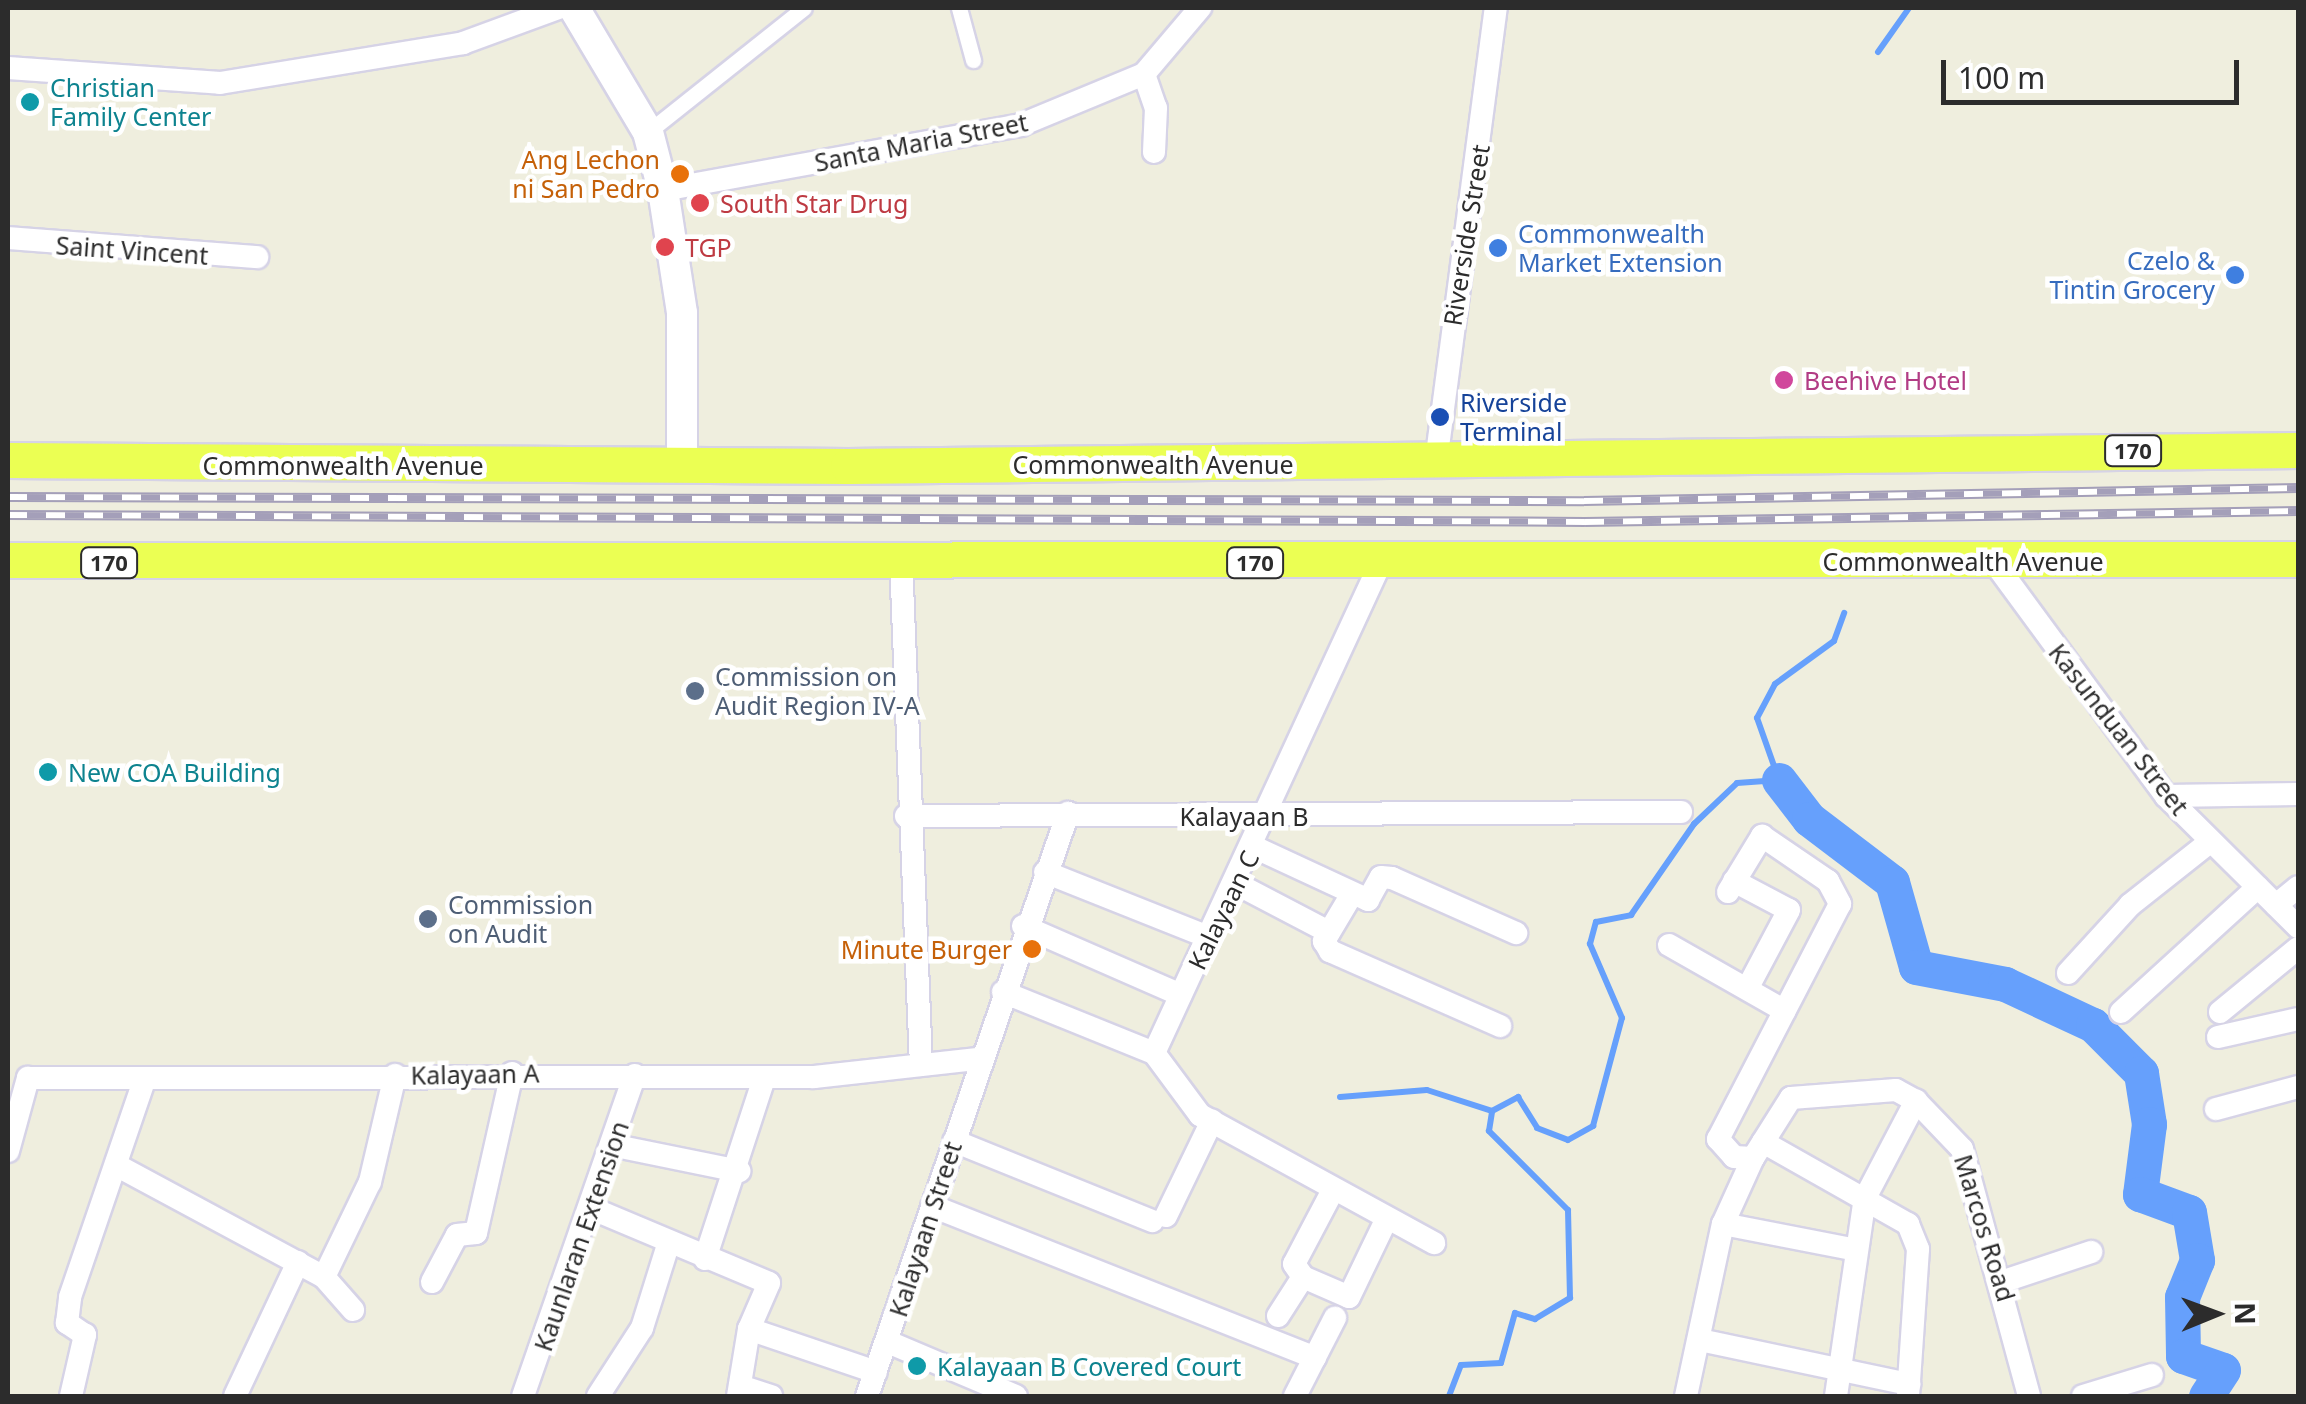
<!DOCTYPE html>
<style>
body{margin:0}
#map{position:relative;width:2306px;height:1404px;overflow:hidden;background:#efeede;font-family:"Noto Sans",sans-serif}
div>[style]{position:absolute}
.stream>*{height:6px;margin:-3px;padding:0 3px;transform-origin:3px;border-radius:3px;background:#66a0fc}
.river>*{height:35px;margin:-17.5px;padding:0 17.5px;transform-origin:17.5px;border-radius:17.5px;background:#66a0fc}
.roads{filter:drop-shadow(2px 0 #d6d3e6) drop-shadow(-2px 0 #d6d3e6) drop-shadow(0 2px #d6d3e6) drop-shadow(0 -2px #d6d3e6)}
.pedestrian>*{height:15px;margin:-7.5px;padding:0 7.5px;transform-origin:7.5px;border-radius:7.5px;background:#fff}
.minor>*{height:22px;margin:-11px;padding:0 11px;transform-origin:11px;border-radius:11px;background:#fff}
.secondary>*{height:30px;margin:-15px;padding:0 15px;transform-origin:15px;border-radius:15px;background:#fff}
.primary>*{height:35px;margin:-17.5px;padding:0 17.5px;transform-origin:17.5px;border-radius:17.5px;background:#ebff53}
.rail>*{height:10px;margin-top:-5px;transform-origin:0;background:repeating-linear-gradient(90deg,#fff 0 19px,#a49fb9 0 38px);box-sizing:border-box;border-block:2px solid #a49fb9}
.dots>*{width:28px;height:28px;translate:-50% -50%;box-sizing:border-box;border:5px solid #fff;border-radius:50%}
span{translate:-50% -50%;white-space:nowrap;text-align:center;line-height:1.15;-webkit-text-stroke:9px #fff;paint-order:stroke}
.shield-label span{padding:2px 8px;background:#fff;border:2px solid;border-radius:8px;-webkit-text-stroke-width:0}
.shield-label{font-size:22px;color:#2c2c2c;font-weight:700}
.culture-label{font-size:25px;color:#0d838f}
.left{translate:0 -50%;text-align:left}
.street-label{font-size:25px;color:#2c2c2c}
.food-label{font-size:25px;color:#c56008}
.right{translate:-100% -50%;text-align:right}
.health-label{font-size:25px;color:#be3a42}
.shop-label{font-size:25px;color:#366cbe}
.hotel-label{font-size:25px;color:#b23c85}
.transit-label{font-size:25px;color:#164399}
.service-label{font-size:25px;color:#4e5e75}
.frame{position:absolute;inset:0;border:10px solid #2c2c2c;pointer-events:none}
.north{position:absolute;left:2166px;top:1264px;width:100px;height:100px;-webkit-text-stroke:8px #fff;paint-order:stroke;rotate:89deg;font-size:28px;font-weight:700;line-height:40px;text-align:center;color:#2c2c2c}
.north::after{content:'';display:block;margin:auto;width:35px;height:45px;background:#2c2c2c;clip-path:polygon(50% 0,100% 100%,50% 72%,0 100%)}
.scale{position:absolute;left:1941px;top:60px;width:298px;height:45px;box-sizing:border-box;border:5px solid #2c2c2c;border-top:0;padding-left:12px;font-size:30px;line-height:35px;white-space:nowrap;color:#2c2c2c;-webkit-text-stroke:8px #fff;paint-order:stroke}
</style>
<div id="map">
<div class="stream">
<i style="left:1878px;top:52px;width:54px;rotate:-54.8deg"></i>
<i style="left:1340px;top:1097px;width:87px;rotate:-4.6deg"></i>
<i style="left:1427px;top:1090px;width:68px;rotate:17.9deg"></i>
<i style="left:1449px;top:1396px;width:33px;rotate:-69deg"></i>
<i style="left:1461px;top:1365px;width:40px;rotate:-2.9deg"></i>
<i style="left:1501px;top:1363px;width:52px;rotate:-74.4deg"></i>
<i style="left:1515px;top:1313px;width:21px;rotate:17deg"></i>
<i style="left:1535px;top:1319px;width:41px;rotate:-31deg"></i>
<i style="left:1570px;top:1298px;width:88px;rotate:-91.3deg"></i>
<i style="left:1568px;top:1210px;width:112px;rotate:-135deg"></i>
<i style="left:1489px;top:1131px;width:20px;rotate:-81deg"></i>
<i style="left:1492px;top:1111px;width:30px;rotate:-28deg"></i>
<i style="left:1518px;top:1097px;width:36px;rotate:58deg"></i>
<i style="left:1537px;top:1128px;width:33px;rotate:21deg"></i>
<i style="left:1568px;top:1140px;width:29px;rotate:-29deg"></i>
<i style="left:1593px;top:1126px;width:112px;rotate:-75deg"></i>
<i style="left:1622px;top:1018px;width:81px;rotate:-113.4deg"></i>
<i style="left:1590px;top:944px;width:23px;rotate:-75deg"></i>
<i style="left:1596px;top:922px;width:36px;rotate:-11deg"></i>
<i style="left:1631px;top:915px;width:111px;rotate:-55.3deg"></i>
<i style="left:1694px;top:824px;width:59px;rotate:-43.6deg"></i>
<i style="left:1737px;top:783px;width:42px;rotate:-4.1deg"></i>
<i style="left:1779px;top:780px;width:66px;rotate:-109.5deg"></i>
<i style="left:1757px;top:718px;width:38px;rotate:-62deg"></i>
<i style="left:1775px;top:684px;width:73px;rotate:-36.1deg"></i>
<i style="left:1834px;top:641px;width:30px;rotate:-70deg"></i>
</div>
<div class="river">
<i style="left:1779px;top:780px;width:49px;rotate:52.4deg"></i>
<i style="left:1809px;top:819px;width:104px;rotate:37.2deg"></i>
<i style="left:1892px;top:882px;width:88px;rotate:74.2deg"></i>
<i style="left:1916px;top:967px;width:91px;rotate:10.8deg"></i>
<i style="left:2005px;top:984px;width:97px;rotate:25deg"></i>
<i style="left:2093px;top:1025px;width:68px;rotate:45deg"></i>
<i style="left:2141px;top:1073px;width:52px;rotate:81.1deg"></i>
<i style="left:2149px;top:1124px;width:71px;rotate:97.3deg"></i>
<i style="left:2140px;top:1194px;width:52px;rotate:20.2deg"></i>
<i style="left:2189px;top:1212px;width:49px;rotate:80.5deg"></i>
<i style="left:2197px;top:1260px;width:40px;rotate:112deg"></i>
<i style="left:2182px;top:1297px;width:59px;rotate:89deg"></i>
<i style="left:2183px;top:1356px;width:42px;rotate:19.3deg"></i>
<i style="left:2223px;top:1370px;width:31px;rotate:123deg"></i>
</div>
<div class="roads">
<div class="pedestrian">
<i style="left:959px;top:8px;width:54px;rotate:74.9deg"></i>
<i style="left:648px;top:132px;width:199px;rotate:-38.5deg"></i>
</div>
<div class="minor">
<i style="left:8px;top:68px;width:213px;rotate:4deg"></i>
<i style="left:220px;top:83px;width:246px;rotate:-9.3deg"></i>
<i style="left:463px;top:43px;width:101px;rotate:-20.2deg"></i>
<i style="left:1144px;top:74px;width:36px;rotate:71deg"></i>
<i style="left:1156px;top:108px;width:44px;rotate:92.6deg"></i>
<i style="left:663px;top:190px;width:364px;rotate:-10.3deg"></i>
<i style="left:1021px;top:125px;width:133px;rotate:-22.5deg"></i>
<i style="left:1144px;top:74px;width:87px;rotate:-49.7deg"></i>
<i style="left:8px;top:238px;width:250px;rotate:4.4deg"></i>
<i style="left:1436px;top:462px;width:458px;rotate:-82.5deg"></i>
<i style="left:901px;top:559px;width:506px;rotate:87.74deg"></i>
<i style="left:1994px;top:562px;width:290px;rotate:53.7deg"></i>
<i style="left:2166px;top:796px;width:186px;rotate:44.8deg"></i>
<i style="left:2166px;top:796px;width:132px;rotate:-0.9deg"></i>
<i style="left:906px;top:816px;width:775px;rotate:-0.3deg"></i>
<i style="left:1254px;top:847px;width:126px;rotate:24.9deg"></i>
<i style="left:1368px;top:900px;width:26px;rotate:-61deg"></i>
<i style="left:1381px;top:877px;width:11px;rotate:5deg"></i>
<i style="left:1392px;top:878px;width:136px;rotate:23.9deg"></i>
<i style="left:1045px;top:872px;width:175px;rotate:21.7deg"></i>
<i style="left:1734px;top:881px;width:62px;rotate:27.8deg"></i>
<i style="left:1789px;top:910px;width:89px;rotate:118deg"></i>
<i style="left:1237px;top:884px;width:104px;rotate:27.6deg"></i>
<i style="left:1728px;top:892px;width:66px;rotate:-58.7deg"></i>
<i style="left:1762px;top:836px;width:80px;rotate:34.3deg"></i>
<i style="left:1828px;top:881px;width:26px;rotate:62deg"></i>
<i style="left:1840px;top:904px;width:265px;rotate:117.4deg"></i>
<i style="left:1718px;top:1139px;width:24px;rotate:48deg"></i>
<i style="left:1734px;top:1157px;width:19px;rotate:3deg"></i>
<i style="left:1753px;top:1158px;width:71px;rotate:-57.7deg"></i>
<i style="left:1791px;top:1098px;width:105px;rotate:-4.4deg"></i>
<i style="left:1896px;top:1090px;width:23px;rotate:29deg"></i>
<i style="left:1916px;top:1101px;width:66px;rotate:46.2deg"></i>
<i style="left:1962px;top:1149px;width:256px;rotate:74.8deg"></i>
<i style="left:1352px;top:894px;width:55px;rotate:120.8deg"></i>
<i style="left:1324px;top:941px;width:12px;rotate:59deg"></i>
<i style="left:1330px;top:951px;width:186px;rotate:23.8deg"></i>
<i style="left:2276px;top:905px;width:28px;rotate:-39deg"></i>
<i style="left:1023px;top:926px;width:172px;rotate:23.6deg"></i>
<i style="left:1669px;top:945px;width:133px;rotate:29.6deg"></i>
<i style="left:2068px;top:973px;width:92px;rotate:-47.6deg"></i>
<i style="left:2130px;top:905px;width:103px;rotate:-38.3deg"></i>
<i style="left:1003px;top:992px;width:163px;rotate:22deg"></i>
<i style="left:2121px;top:1012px;width:185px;rotate:-42.4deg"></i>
<i style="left:2220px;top:1012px;width:101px;rotate:-39.4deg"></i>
<i style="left:2218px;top:1037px;width:82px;rotate:-12.7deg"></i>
<i style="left:1154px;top:1053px;width:541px;rotate:-65.19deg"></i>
<i style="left:1154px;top:1053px;width:77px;rotate:53.4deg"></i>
<i style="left:1200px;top:1115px;width:267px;rotate:28.7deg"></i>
<i style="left:2216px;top:1109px;width:85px;rotate:-15deg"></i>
<i style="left:954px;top:1141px;width:214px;rotate:22deg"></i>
<i style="left:1763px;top:1142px;width:167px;rotate:29.5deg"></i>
<i style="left:1908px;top:1224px;width:27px;rotate:68deg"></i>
<i style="left:1918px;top:1249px;width:147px;rotate:93.9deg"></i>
<i style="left:616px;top:1146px;width:126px;rotate:11.5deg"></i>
<i style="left:8px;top:1151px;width:76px;rotate:-74.7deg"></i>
<i style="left:28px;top:1078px;width:786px;rotate:-0.07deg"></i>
<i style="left:814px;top:1077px;width:165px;rotate:-6.3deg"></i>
<i style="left:116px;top:1165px;width:236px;rotate:28.3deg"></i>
<i style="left:324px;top:1277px;width:44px;rotate:48.7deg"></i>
<i style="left:1332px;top:1192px;width:81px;rotate:117.8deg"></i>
<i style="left:1294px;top:1264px;width:16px;rotate:55deg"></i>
<i style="left:1303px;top:1277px;width:50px;rotate:23.5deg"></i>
<i style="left:1349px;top:1297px;width:85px;rotate:-64.3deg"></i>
<i style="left:932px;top:1206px;width:412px;rotate:21.6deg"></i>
<i style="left:593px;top:1209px;width:191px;rotate:22.8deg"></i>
<i style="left:769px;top:1283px;width:50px;rotate:113.5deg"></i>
<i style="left:749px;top:1329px;width:68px;rotate:99.3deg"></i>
<i style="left:1166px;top:1216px;width:106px;rotate:-64.2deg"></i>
<i style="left:1723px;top:1224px;width:131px;rotate:11deg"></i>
<i style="left:705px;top:1259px;width:190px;rotate:-71.9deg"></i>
<i style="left:324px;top:1277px;width:106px;rotate:-64.2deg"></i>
<i style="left:370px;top:1182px;width:110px;rotate:-76.8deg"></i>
<i style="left:2004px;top:1281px;width:92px;rotate:-18.4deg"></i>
<i style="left:432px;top:1282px;width:53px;rotate:-62deg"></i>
<i style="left:457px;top:1235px;width:19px;rotate:-6deg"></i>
<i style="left:476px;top:1233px;width:164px;rotate:-77.3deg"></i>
<i style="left:1278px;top:1316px;width:46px;rotate:-57.3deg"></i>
<i style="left:749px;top:1329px;width:134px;rotate:18.7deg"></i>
<i style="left:1700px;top:1340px;width:214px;rotate:11.9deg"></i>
<i style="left:888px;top:1342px;width:139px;rotate:22.9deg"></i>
<i style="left:740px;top:1386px;width:33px;rotate:18deg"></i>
<i style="left:71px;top:1396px;width:63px;rotate:-77.1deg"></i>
<i style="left:85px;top:1335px;width:22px;rotate:-146deg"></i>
<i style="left:67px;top:1323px;width:26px;rotate:-83deg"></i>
<i style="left:70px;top:1297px;width:231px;rotate:-71.1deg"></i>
<i style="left:235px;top:1396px;width:148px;rotate:-64.8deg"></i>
<i style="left:523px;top:1396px;width:340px;rotate:-70.8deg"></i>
<i style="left:598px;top:1396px;width:81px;rotate:-57.1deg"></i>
<i style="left:642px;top:1328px;width:90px;rotate:-72.6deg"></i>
<i style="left:867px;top:1396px;width:617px;rotate:-70.98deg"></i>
<i style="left:1295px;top:1396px;width:88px;rotate:-62.9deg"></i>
<i style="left:1686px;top:1396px;width:176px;rotate:-77.9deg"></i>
<i style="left:1723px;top:1224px;width:72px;rotate:-65.6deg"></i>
<i style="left:1836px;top:1396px;width:200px;rotate:-81.7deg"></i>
<i style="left:1865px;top:1198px;width:110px;rotate:-62.3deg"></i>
<i style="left:2083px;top:1396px;width:72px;rotate:-16.9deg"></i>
</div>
<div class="secondary">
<i style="left:574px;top:8px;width:144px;rotate:59.2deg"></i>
<i style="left:648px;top:132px;width:60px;rotate:75.5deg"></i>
<i style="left:663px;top:190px;width:124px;rotate:81.2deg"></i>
<i style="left:682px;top:313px;width:153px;rotate:90deg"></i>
</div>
<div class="primary">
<i style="left:8px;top:460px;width:840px;rotate:0.41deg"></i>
<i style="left:848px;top:466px;width:1450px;rotate:-0.63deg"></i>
<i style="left:8px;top:560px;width:2290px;rotate:-0.03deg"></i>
</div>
</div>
<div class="rail">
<i style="left:8px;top:497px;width:1576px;rotate:0.15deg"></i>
<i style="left:1584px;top:501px;width:714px;rotate:-1.04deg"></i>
<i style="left:8px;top:515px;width:1577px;rotate:0.25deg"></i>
<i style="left:1585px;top:522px;width:713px;rotate:-0.88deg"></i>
</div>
<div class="dots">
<i style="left:30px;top:102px;background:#0f9aa8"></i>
<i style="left:680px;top:174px;background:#e8710a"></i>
<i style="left:700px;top:203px;background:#e0444e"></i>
<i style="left:665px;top:247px;background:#e0444e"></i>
<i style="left:1498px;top:248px;background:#3f7fe0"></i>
<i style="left:2235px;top:275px;background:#3f7fe0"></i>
<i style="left:1784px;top:380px;background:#d1479c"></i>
<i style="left:1440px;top:417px;background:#1a4fb4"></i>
<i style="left:695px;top:691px;background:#5c6f8a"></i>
<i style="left:48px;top:772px;background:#0f9aa8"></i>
<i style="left:428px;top:919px;background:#5c6f8a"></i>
<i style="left:1032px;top:949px;background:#e8710a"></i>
<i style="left:917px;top:1366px;background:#0f9aa8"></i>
</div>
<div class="shield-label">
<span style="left:2133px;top:451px">170</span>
<span style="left:109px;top:563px">170</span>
<span style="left:1255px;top:563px">170</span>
</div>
<div class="culture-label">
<span class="left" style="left:50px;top:102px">Christian<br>Family Center</span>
<span class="left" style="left:68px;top:772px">New COA Building</span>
<span class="left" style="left:937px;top:1366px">Kalayaan B Covered Court</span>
</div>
<div class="street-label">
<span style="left:921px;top:142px;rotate:-11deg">Santa Maria Street</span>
<span style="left:1466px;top:235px;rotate:-81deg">Riverside Street</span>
<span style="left:132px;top:250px;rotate:4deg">Saint Vincent</span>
<span style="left:1153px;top:464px">Commonwealth Avenue</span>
<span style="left:343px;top:465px">Commonwealth Avenue</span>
<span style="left:1963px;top:561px">Commonwealth Avenue</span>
<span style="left:2119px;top:729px;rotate:52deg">Kasunduan Street</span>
<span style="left:1244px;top:816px">Kalayaan B</span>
<span style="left:1223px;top:910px;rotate:-64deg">Kalayaan C</span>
<span style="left:475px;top:1074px;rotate:-1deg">Kalayaan A</span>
<span style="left:1985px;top:1228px;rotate:73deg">Marcos Road</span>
<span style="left:925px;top:1229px;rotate:-72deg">Kalayaan Street</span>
<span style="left:581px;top:1236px;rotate:-71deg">Kaunlaran Extension</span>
</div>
<div class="food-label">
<span class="right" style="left:660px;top:174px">Ang Lechon<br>ni San Pedro</span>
<span class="right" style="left:1012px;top:949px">Minute Burger</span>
</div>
<div class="health-label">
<span class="left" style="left:720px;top:203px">South Star Drug</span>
<span class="left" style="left:685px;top:247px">TGP</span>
</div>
<div class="shop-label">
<span class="left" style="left:1518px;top:248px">Commonwealth<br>Market Extension</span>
<span class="right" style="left:2215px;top:275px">Czelo &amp;<br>Tintin Grocery</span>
</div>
<div class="hotel-label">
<span class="left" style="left:1804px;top:380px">Beehive Hotel</span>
</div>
<div class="transit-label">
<span class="left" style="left:1460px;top:417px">Riverside<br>Terminal</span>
</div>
<div class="service-label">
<span class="left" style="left:715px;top:691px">Commission on<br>Audit Region IV-A</span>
<span class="left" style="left:448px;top:919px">Commission<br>on Audit</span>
</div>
<div class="frame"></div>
<div class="north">N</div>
<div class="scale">100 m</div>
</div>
